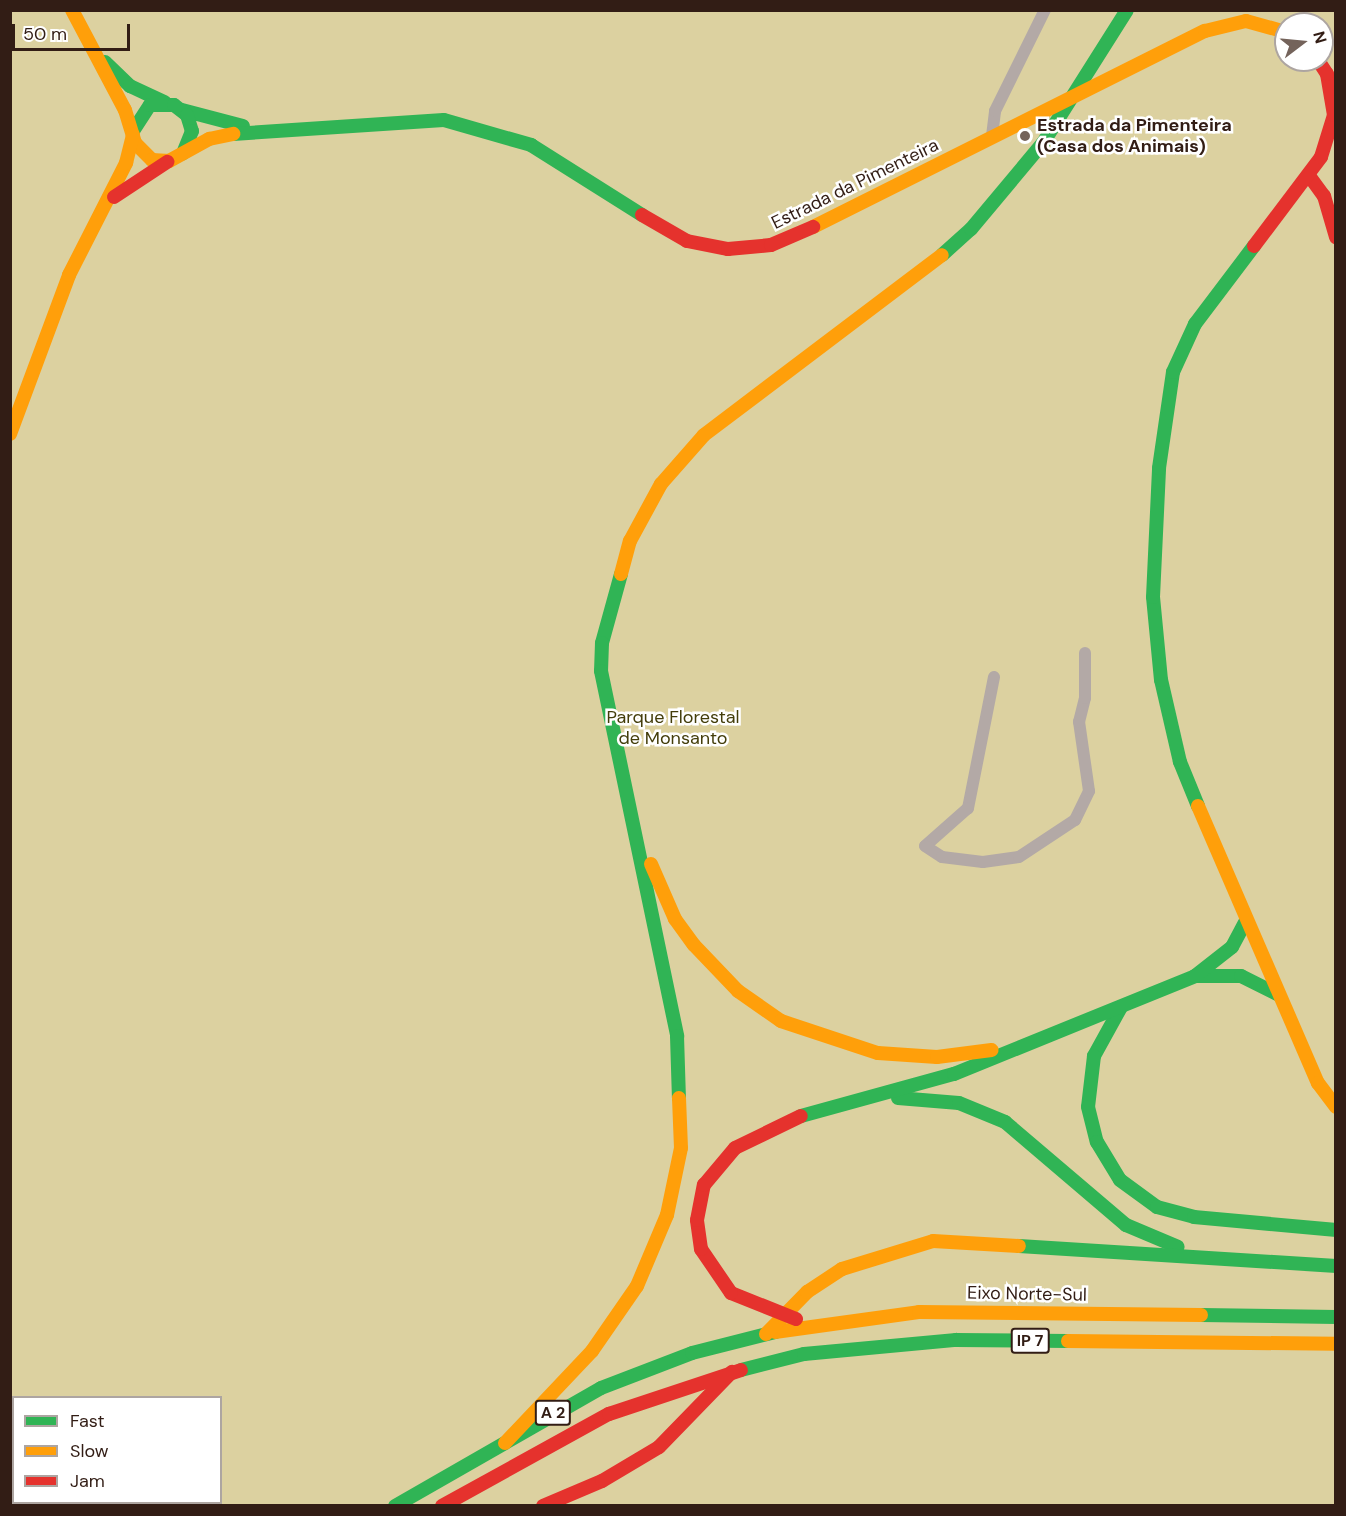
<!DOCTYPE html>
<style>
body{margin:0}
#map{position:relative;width:1346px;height:1516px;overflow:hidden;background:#f0e4de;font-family:"DM Sans",sans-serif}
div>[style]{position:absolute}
.green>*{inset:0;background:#dcd1a0}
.street>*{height:12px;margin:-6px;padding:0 6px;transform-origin:6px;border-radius:6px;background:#b3a9a6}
.fast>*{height:14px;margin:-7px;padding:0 7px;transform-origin:7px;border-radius:7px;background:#30b455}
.slow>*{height:14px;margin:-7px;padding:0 7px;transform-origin:7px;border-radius:7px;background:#ff9f0a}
.jam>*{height:14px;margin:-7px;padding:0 7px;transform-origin:7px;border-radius:7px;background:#e5322d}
.dots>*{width:16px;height:16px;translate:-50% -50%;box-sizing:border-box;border:3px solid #fff;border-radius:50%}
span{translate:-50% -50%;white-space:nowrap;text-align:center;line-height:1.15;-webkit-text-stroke:5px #fff;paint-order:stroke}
.shield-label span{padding:2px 4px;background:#fff;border:2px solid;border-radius:4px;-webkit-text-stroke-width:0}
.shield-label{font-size:16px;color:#321d15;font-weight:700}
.poi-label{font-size:18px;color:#321d15;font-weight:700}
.left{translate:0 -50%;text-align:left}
.street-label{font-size:18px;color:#321d15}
.park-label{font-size:18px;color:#433d0a}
.frame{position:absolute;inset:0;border:12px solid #321d15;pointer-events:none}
.legend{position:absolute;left:12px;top:1396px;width:210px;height:108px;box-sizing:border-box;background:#fff;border:2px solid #ada5a1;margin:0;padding:8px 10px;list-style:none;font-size:18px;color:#321d15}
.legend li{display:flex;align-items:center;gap:12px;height:30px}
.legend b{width:30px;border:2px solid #ada5a1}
.north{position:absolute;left:1274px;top:12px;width:60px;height:60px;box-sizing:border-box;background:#fff;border:2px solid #ada5a1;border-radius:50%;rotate:74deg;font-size:16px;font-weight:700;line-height:24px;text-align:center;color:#321d15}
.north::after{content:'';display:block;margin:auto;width:21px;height:27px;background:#74635b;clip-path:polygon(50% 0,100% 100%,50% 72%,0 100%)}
.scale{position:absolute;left:12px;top:24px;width:118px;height:27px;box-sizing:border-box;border:3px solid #321d15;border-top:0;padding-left:8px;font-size:18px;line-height:21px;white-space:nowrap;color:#321d15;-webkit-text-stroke:4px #fff;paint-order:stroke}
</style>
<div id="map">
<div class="green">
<i style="clip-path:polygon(evenodd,10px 11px,1335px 11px,1335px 1505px,11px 1505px,10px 11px,1286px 24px,1322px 24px,1322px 60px,1286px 60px,1286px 24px,10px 11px,14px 1398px,220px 1398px,220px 1502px,14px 1502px,14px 1398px)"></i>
</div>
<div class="street">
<i style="left:992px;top:136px;width:25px;rotate:-83deg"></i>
<i style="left:995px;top:111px;width:113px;rotate:-63.7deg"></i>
<i style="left:994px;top:677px;width:134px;rotate:101.2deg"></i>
<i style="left:968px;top:808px;width:57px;rotate:138.5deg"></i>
<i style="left:925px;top:846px;width:20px;rotate:33deg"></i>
<i style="left:942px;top:857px;width:41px;rotate:7deg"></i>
<i style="left:983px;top:862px;width:36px;rotate:-8deg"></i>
<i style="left:1019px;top:857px;width:67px;rotate:-33.5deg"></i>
<i style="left:1075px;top:820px;width:32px;rotate:-64deg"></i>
<i style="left:1089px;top:791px;width:70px;rotate:-98.2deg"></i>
<i style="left:1079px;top:722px;width:25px;rotate:-76deg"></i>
<i style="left:1085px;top:698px;width:45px;rotate:-90deg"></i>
</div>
<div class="fast">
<i style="left:105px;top:62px;width:35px;rotate:44deg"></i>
<i style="left:130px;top:86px;width:38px;rotate:25deg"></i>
<i style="left:182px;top:110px;width:63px;rotate:14.7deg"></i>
<i style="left:133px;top:131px;width:31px;rotate:-57deg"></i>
<i style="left:150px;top:105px;width:24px"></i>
<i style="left:174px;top:105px;width:16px;rotate:38deg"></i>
<i style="left:187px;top:115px;width:17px;rotate:73deg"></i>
<i style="left:192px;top:131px;width:24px;rotate:112deg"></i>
<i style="left:233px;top:134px;width:211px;rotate:-3.8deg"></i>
<i style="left:444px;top:120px;width:91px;rotate:16deg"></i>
<i style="left:531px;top:145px;width:131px;rotate:32.2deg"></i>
<i style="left:942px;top:255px;width:39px;rotate:-42deg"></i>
<i style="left:971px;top:229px;width:112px;rotate:-50.1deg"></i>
<i style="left:1043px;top:143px;width:157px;rotate:-57.7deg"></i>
<i style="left:621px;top:574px;width:72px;rotate:105.4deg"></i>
<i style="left:602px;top:643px;width:28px;rotate:92deg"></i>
<i style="left:601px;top:671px;width:373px;rotate:78.2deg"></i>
<i style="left:677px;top:1036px;width:62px;rotate:88.2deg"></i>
<i style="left:1198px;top:806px;width:48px;rotate:-112.2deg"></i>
<i style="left:1180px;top:762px;width:84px;rotate:-103deg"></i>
<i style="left:1161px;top:680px;width:83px;rotate:-95.5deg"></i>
<i style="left:1153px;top:597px;width:129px;rotate:-87.3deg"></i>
<i style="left:1159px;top:468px;width:97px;rotate:-81.7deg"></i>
<i style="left:1173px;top:372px;width:53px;rotate:-65.4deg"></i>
<i style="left:1195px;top:324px;width:98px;rotate:-52.9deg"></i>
<i style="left:1195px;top:976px;width:46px"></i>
<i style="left:1241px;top:976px;width:42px;rotate:26.6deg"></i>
<i style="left:1121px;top:1007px;width:56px;rotate:118.9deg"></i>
<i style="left:1094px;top:1056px;width:51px;rotate:96.7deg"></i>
<i style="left:1088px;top:1107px;width:36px;rotate:76deg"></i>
<i style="left:1097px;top:1142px;width:44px;rotate:58.8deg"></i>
<i style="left:1120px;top:1180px;width:46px;rotate:36.1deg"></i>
<i style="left:1157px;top:1207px;width:38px;rotate:15deg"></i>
<i style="left:1194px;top:1217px;width:143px;rotate:5.2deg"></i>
<i style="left:898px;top:1098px;width:61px;rotate:4.7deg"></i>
<i style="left:959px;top:1103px;width:50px;rotate:22.4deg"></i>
<i style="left:1005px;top:1122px;width:159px;rotate:40.4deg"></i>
<i style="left:1126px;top:1225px;width:56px;rotate:22.9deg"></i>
<i style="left:801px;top:1116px;width:159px;rotate:-15.4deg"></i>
<i style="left:954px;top:1074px;width:260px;rotate:-22.1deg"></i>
<i style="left:1195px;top:976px;width:47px;rotate:-38.1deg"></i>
<i style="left:1232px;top:947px;width:27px;rotate:-62deg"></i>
<i style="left:1019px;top:1246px;width:318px;rotate:3.6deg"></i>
<i style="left:1201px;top:1315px;width:135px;rotate:0.8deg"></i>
<i style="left:741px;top:1370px;width:65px;rotate:-14.3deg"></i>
<i style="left:804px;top:1354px;width:153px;rotate:-5.3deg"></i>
<i style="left:956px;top:1340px;width:112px;rotate:0.5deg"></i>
<i style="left:395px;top:1506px;width:237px;rotate:-29.8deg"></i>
<i style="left:601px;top:1388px;width:97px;rotate:-21deg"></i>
<i style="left:692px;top:1353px;width:86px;rotate:-14.2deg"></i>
</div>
<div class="slow">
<i style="left:72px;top:10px;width:113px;rotate:62.1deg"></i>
<i style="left:125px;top:110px;width:34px;rotate:73deg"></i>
<i style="left:135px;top:143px;width:24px;rotate:45deg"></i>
<i style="left:152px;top:160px;width:17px;rotate:3deg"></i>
<i style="left:169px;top:161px;width:46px;rotate:-28.8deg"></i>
<i style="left:209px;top:139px;width:25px;rotate:-12deg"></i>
<i style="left:813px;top:227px;width:438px;rotate:-26.6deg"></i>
<i style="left:1205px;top:31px;width:42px;rotate:-13.7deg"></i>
<i style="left:1246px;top:21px;width:41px;rotate:15.4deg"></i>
<i style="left:10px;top:434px;width:170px;rotate:-69.6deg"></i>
<i style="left:69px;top:275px;width:126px;rotate:-63deg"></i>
<i style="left:126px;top:163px;width:29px;rotate:-76deg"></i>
<i style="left:621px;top:574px;width:34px;rotate:-75deg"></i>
<i style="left:630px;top:541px;width:65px;rotate:-61.5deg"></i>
<i style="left:661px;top:484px;width:65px;rotate:-48.7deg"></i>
<i style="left:704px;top:435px;width:298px;rotate:-37.1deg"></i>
<i style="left:1198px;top:806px;width:302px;rotate:66.6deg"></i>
<i style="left:1318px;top:1083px;width:30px;rotate:53deg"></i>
<i style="left:651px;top:864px;width:60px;rotate:66.4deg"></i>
<i style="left:675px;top:919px;width:32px;rotate:54deg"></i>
<i style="left:694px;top:945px;width:64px;rotate:46.3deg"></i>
<i style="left:738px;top:991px;width:52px;rotate:34.9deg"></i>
<i style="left:781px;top:1021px;width:102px;rotate:18.3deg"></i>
<i style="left:878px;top:1053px;width:59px;rotate:3.9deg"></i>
<i style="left:937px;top:1057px;width:55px;rotate:-7.3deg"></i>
<i style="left:775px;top:1332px;width:145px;rotate:-7.9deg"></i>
<i style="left:919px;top:1312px;width:282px;rotate:0.6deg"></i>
<i style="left:766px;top:1334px;width:59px;rotate:-45.7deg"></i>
<i style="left:807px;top:1292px;width:42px;rotate:-33.3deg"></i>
<i style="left:842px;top:1269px;width:95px;rotate:-17.1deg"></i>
<i style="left:933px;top:1241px;width:86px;rotate:3.3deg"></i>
<i style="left:1068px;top:1341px;width:268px;rotate:0.6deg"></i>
<i style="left:505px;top:1443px;width:127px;rotate:-46.6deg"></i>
<i style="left:592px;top:1351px;width:79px;rotate:-55.3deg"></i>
<i style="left:637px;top:1286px;width:77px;rotate:-67.1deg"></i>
<i style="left:667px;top:1215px;width:68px;rotate:-78.2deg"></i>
<i style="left:681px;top:1148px;width:50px;rotate:-92.3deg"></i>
</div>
<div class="jam">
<i style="left:1310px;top:177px;width:24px;rotate:54deg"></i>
<i style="left:1324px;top:196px;width:43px;rotate:73.7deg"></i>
<i style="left:114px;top:197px;width:64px;rotate:-33.4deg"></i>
<i style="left:642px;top:215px;width:52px;rotate:30deg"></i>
<i style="left:687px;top:241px;width:42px;rotate:11deg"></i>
<i style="left:728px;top:249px;width:43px;rotate:-5.3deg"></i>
<i style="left:771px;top:245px;width:46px;rotate:-23.2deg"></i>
<i style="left:1254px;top:246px;width:111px;rotate:-53deg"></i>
<i style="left:1321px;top:157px;width:44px;rotate:-72.8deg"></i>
<i style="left:1334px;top:115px;width:42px;rotate:-99.7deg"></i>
<i style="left:1327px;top:74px;width:17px;rotate:-123deg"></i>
<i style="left:796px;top:1319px;width:70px;rotate:-158.2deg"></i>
<i style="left:731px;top:1293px;width:53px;rotate:-124.3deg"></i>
<i style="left:701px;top:1249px;width:29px;rotate:-98deg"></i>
<i style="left:697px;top:1220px;width:36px;rotate:-79deg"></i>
<i style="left:704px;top:1185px;width:48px;rotate:-50deg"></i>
<i style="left:735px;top:1148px;width:73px;rotate:-25.9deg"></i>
<i style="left:442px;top:1506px;width:191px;rotate:-28.9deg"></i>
<i style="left:609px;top:1414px;width:139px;rotate:-18.4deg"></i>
<i style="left:543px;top:1506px;width:64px;rotate:-23deg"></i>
<i style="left:602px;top:1481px;width:66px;rotate:-30.8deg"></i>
<i style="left:659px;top:1447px;width:105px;rotate:-45.8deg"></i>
</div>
<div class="dots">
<i style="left:1025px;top:136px;background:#74635b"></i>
</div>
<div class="shield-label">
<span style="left:1030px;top:1341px">IP 7</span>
<span style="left:553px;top:1413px">A 2</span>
</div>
<div class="poi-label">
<span class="left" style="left:1037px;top:136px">Estrada da Pimenteira<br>(Casa dos Animais)</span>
</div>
<div class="street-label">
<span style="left:855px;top:184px;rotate:-26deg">Estrada da Pimenteira</span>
<span style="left:1027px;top:1294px;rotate:1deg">Eixo Norte-Sul</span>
</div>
<div class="park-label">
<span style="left:673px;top:728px">Parque Florestal<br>de Monsanto</span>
</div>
<div class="frame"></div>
<ul class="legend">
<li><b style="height:8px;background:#30b455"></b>Fast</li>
<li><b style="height:8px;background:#ff9f0a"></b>Slow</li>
<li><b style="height:8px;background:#e5322d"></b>Jam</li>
</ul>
<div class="north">N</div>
<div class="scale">50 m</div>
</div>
